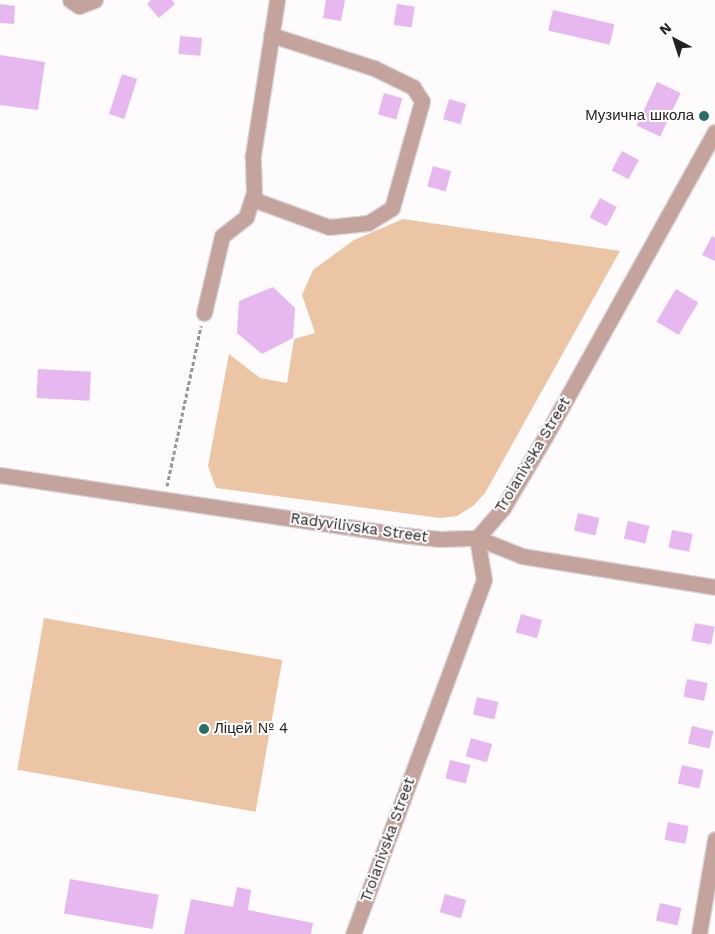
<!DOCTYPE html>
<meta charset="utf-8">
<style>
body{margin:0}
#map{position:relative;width:715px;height:934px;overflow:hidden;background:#fdfbfc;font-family:"Work Sans",sans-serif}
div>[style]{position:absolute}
.green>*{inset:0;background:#ecc6a4;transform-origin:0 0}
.building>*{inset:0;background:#e7b8f0;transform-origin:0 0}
.path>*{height:3px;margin-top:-1.5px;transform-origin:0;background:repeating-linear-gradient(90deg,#999596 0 4px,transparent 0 6.5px)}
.roads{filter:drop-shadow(1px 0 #dad8d9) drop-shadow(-1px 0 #dad8d9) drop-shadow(0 1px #dad8d9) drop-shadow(0 -1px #dad8d9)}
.minor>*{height:15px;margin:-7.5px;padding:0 7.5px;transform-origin:7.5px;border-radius:7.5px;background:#c4a39d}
.dots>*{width:14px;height:14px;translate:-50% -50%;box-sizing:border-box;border:2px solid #fff;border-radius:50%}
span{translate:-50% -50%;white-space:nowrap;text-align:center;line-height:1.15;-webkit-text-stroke:4px #fff;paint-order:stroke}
.poi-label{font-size:15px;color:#252021}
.right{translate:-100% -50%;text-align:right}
.left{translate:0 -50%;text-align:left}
.street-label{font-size:15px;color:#252021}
.north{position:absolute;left:650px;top:15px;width:50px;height:50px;-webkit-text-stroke:4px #fff;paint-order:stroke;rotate:320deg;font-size:14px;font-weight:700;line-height:20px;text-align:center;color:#252021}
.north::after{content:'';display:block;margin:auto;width:18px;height:22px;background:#252021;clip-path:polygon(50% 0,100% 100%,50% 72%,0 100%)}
</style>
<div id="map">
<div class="green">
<i style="clip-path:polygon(403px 219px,620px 251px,485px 493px,473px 506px,457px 516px,440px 518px,216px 488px,208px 466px,229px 354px,260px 378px,287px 383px,294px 339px,315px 333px,302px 295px,313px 270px,354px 240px)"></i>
<i style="left:44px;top:618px;width:242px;height:154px;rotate:10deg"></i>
</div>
<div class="building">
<i style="clip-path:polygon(151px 0,172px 0,175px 4px,159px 18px,147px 4px)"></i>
<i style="clip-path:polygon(326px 0,345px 0,341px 21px,323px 18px)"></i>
<i style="clip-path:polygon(0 4px,15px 6px,14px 24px,0 23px)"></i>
<i style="left:397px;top:4px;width:18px;height:21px;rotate:9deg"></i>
<i style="left:553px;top:10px;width:63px;height:21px;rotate:13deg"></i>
<i style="left:180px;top:36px;width:22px;height:18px;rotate:5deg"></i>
<i style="clip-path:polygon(0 55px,45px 62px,38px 110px,0 105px)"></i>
<i style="left:122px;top:74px;width:16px;height:42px;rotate:18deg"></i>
<i style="left:657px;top:82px;width:26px;height:48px;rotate:25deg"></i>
<i style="left:384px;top:93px;width:19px;height:22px;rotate:16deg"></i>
<i style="left:449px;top:99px;width:18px;height:21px;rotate:16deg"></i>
<i style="left:622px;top:151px;width:19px;height:22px;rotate:28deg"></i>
<i style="left:433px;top:166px;width:19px;height:21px;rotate:16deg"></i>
<i style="left:600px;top:198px;width:19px;height:22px;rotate:28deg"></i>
<i style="clip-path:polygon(712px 236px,715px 238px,715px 261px,702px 255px)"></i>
<i style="clip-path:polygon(273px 287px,295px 308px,293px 338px,262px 354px,237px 333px,239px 301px)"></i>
<i style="left:676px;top:289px;width:26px;height:38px;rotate:31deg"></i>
<i style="left:38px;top:369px;width:53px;height:29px;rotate:3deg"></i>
<i style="left:578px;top:513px;width:22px;height:18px;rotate:13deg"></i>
<i style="left:628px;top:521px;width:22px;height:18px;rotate:13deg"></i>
<i style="left:672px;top:530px;width:21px;height:18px;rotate:11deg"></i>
<i style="left:521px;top:614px;width:22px;height:19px;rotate:16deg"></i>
<i style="left:695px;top:623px;width:20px;height:18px;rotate:11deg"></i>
<i style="left:687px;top:679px;width:21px;height:18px;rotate:11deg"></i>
<i style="left:477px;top:697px;width:22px;height:18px;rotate:13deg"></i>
<i style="left:692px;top:726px;width:22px;height:18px;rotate:13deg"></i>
<i style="left:471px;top:738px;width:22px;height:19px;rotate:16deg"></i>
<i style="left:450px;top:760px;width:21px;height:19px;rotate:14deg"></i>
<i style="left:682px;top:765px;width:22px;height:19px;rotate:13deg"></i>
<i style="left:668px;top:822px;width:21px;height:18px;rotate:11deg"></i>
<i style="left:70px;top:879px;width:90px;height:35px;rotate:10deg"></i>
<i style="clip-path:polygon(237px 887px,251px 890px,248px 910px,313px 923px,311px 934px,184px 934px,191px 899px,233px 907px)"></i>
<i style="left:445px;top:894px;width:22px;height:19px;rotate:16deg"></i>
<i style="left:660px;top:903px;width:22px;height:18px;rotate:13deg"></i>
</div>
<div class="path">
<i style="left:167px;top:486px;width:164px;rotate:-78deg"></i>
</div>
<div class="roads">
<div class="minor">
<i style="left:70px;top:0;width:11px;rotate:34deg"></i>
<i style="left:79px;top:6px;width:17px;rotate:-21deg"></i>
<i style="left:252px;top:199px;width:82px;rotate:20deg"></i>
<i style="left:329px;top:227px;width:39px;rotate:-6deg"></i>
<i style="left:368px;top:223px;width:28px;rotate:-32deg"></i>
<i style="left:392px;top:208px;width:111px;rotate:-74.3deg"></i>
<i style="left:422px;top:101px;width:17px;rotate:-123deg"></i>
<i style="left:413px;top:87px;width:43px;rotate:-154deg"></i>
<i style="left:374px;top:68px;width:108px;rotate:-162.2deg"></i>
<i style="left:204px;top:313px;width:79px;rotate:-76.8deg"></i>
<i style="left:222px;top:236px;width:31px;rotate:-38deg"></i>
<i style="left:246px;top:217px;width:26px;rotate:-72deg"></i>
<i style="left:254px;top:192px;width:37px;rotate:-92deg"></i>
<i style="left:253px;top:155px;width:157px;rotate:-81.2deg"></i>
<i style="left:0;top:475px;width:406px;rotate:8.5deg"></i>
<i style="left:402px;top:535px;width:38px;rotate:6deg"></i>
<i style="left:440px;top:539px;width:37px;rotate:-2deg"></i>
<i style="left:477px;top:538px;width:48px;rotate:21.8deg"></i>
<i style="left:522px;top:556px;width:195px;rotate:9.1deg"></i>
<i style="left:477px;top:538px;width:40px;rotate:-49deg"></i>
<i style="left:503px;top:508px;width:82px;rotate:-59.4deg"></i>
<i style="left:545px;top:437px;width:349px;rotate:-60.9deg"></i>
<i style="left:353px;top:934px;width:377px;rotate:-69.7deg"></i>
<i style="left:484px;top:580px;width:43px;rotate:-99.5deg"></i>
<i style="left:699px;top:934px;width:96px;rotate:-80.4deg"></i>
</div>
</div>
<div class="dots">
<i style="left:704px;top:116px;background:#287067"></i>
<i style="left:204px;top:729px;background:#287067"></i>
</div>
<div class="poi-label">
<span class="right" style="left:694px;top:116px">Музична школа</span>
<span class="left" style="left:214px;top:729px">Ліцей № 4</span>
</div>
<div class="street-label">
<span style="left:533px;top:455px;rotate:-59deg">Troianivska Street</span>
<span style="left:359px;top:528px;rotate:8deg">Radyvilivska Street</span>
<span style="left:388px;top:840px;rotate:-70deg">Troianivska Street</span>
</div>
<div class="north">N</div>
</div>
